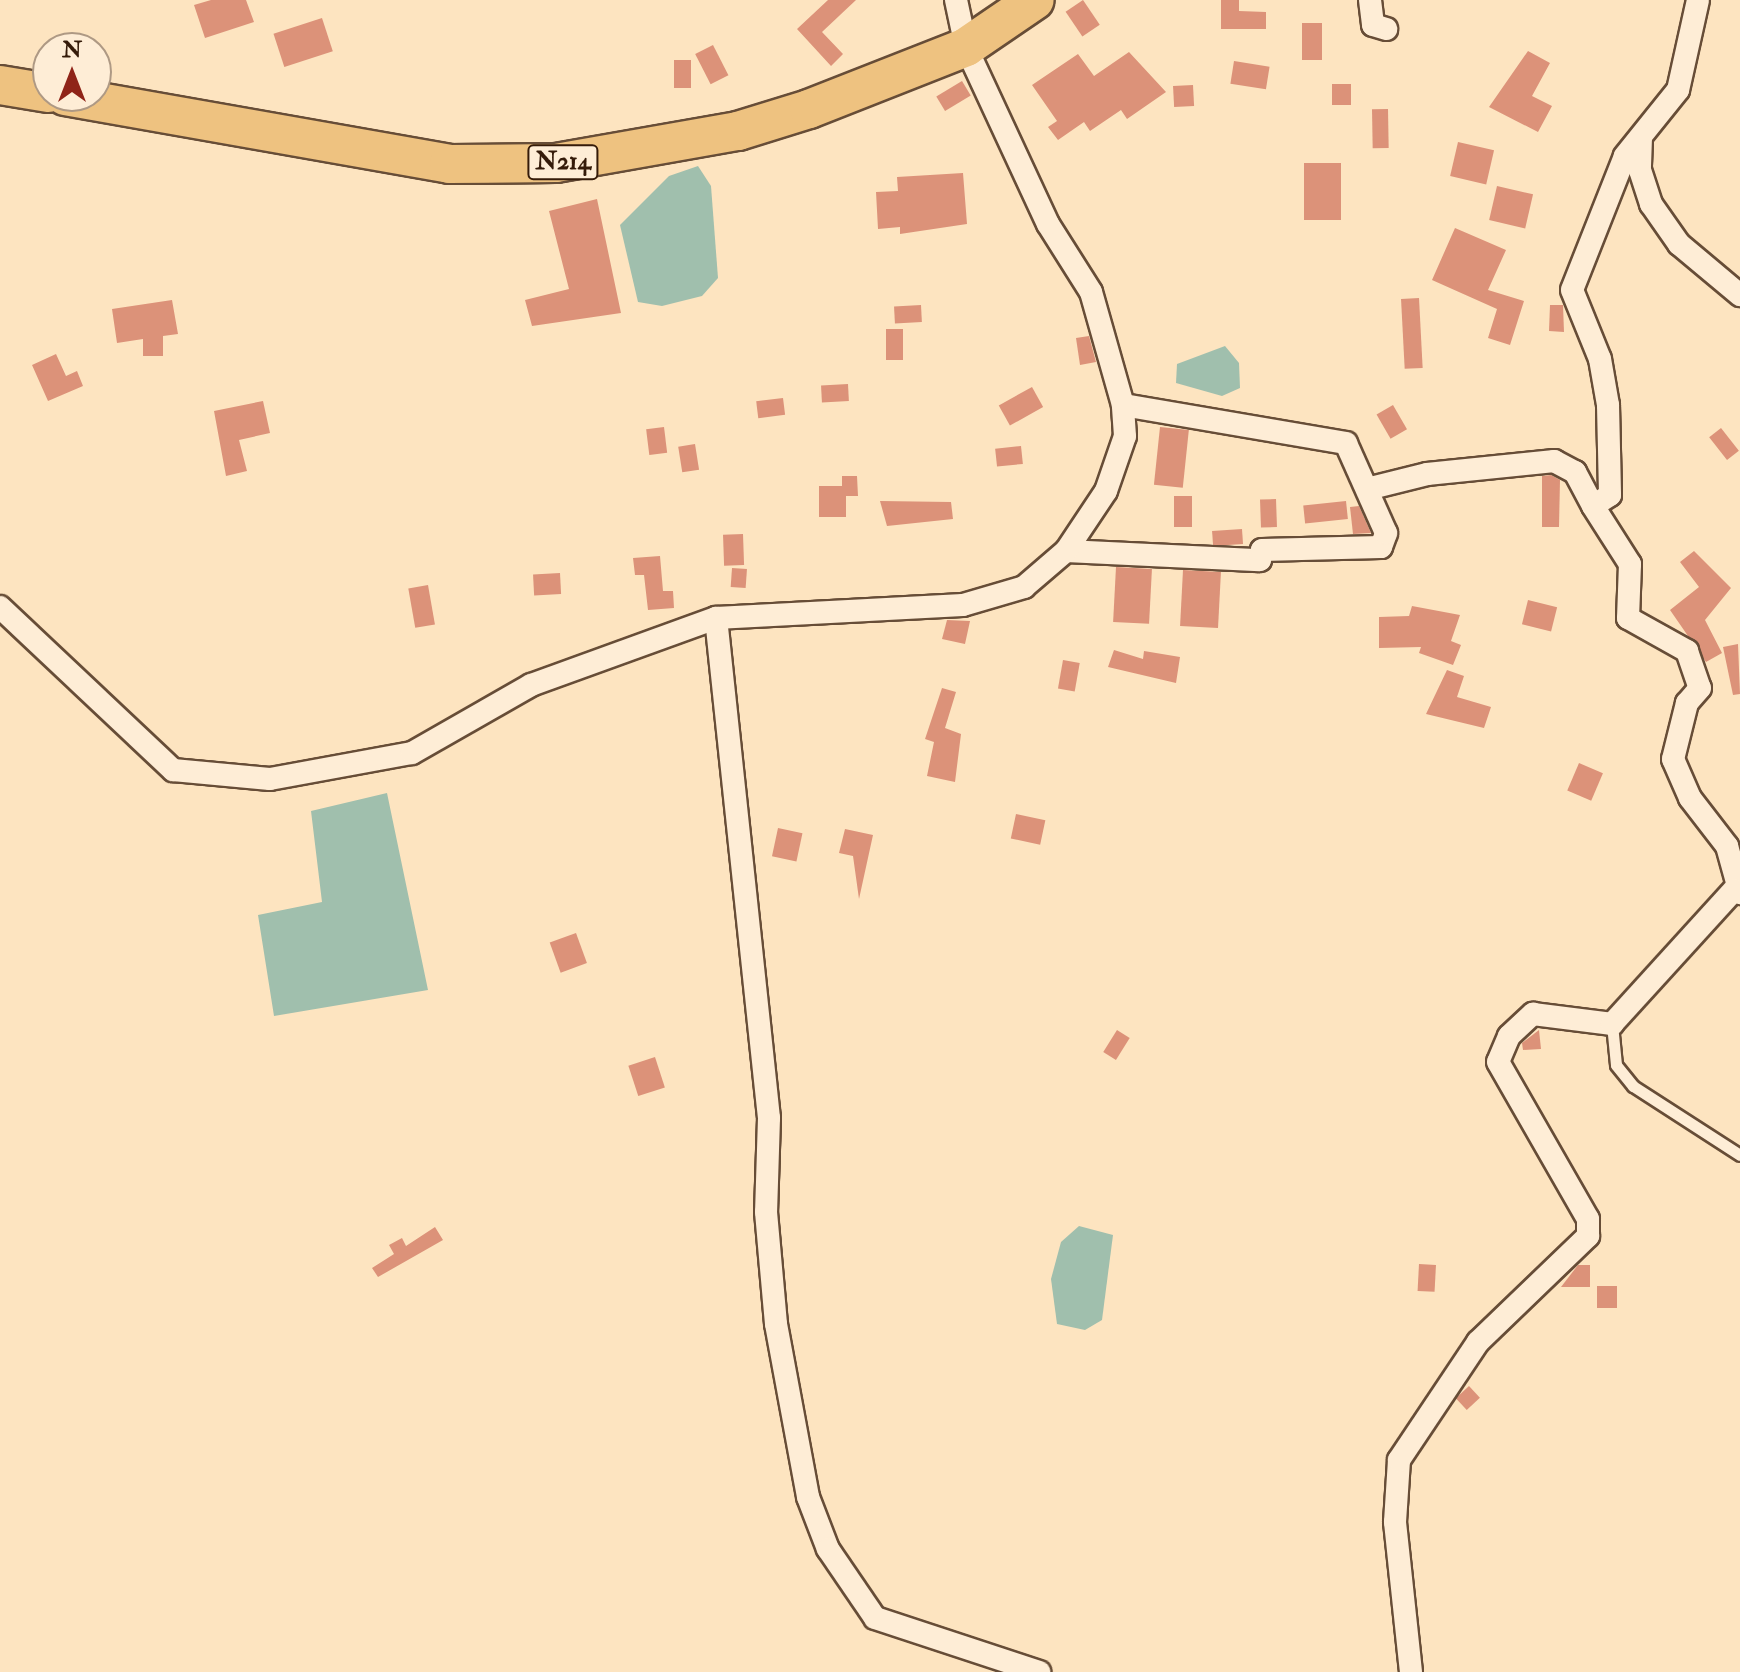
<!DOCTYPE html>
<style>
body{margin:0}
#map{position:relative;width:1740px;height:1672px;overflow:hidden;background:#fde4c0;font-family:"IM FELL Double Pica",serif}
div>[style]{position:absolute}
.water>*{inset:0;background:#a0bfad}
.building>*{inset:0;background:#dc9279;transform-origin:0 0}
.roads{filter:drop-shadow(2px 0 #674d37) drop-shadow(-2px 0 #674d37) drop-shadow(0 2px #674d37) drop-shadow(0 -2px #674d37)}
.service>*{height:11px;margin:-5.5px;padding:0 5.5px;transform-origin:5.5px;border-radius:5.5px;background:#feedd6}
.minor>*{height:22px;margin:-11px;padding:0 11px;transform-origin:11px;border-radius:11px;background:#feedd6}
.trunk>*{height:38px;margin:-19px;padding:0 19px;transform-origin:19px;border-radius:19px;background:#eec280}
span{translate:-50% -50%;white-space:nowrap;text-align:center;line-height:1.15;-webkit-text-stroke:7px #feedd6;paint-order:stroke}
.shield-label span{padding:2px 6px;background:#feedd6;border:2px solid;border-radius:6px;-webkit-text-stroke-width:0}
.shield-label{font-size:24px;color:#351b09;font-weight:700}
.north{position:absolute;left:32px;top:32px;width:80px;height:80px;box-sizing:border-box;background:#feedd6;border:2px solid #ae9984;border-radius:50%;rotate:0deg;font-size:22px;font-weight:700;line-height:32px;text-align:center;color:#351b09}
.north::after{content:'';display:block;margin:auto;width:28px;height:36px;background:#8f2418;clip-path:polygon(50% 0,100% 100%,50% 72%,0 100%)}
</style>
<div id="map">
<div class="water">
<i style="clip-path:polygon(698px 166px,711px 186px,718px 278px,702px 296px,662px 306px,638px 302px,620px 225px,669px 176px)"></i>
<i style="clip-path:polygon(1225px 346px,1239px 363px,1240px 388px,1222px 396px,1176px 383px,1177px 364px)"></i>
<i style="clip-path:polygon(387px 793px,428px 990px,274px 1016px,258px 915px,322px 902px,311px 811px)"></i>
<i style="clip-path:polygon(1079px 1226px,1113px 1235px,1102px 1320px,1085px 1330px,1057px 1324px,1051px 1279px,1061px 1242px)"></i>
</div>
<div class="building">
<i style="clip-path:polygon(211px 0,246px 0,254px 22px,205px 38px,194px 5px)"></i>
<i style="clip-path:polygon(828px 0,856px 0,822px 32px,843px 54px,831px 66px,797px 29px)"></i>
<i style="left:1083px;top:0;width:30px;height:21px;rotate:56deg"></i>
<i style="clip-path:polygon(1221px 0,1239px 0,1239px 11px,1266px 12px,1266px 29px,1221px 29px)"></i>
<i style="left:322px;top:18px;width:35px;height:51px;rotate:72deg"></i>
<i style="left:1302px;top:23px;width:20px;height:37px"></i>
<i style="left:713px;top:45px;width:34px;height:20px;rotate:63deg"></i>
<i style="clip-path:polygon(1528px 51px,1550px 63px,1532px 96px,1552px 106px,1538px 132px,1489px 107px)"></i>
<i style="clip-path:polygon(1129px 52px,1166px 92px,1127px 119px,1121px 110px,1090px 131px,1084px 122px,1058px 140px,1048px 127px,1057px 121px,1032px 85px,1078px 54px,1094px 76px)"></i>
<i style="left:674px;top:60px;width:17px;height:28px"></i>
<i style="left:1234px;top:61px;width:36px;height:23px;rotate:9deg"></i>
<i style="left:962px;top:81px;width:17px;height:30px;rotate:59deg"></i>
<i style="left:1332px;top:84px;width:19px;height:21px"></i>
<i style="left:1193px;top:85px;width:21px;height:20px;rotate:87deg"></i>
<i style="left:1388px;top:109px;width:39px;height:16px;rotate:89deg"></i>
<i style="left:1458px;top:142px;width:37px;height:35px;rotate:13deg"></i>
<i style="left:1304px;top:163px;width:37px;height:57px"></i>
<i style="clip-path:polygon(963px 173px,967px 224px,900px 234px,900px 227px,878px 229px,876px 192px,898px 191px,897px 177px)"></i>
<i style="left:1497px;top:186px;width:37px;height:35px;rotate:13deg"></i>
<i style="clip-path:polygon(597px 199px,621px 313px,532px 326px,525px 300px,569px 289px,549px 211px)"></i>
<i style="clip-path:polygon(1455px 228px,1506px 250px,1488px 290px,1524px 301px,1510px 345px,1488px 338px,1497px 309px,1432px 280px)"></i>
<i style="left:1419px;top:298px;width:70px;height:18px;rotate:87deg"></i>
<i style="clip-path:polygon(172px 300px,178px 334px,163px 336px,163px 356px,143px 356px,143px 339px,117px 343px,112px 309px)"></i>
<i style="left:921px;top:305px;width:17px;height:27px;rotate:87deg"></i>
<i style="clip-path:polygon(1550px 305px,1563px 305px,1564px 332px,1549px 331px)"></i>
<i style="left:886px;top:329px;width:17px;height:31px"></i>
<i style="clip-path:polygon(1089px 336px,1096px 362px,1080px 365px,1076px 338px)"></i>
<i style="clip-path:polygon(56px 354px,66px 376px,77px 371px,83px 386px,48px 401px,32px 365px)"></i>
<i style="left:848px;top:384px;width:17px;height:27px;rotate:87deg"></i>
<i style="left:1032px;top:387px;width:23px;height:38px;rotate:61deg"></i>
<i style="left:783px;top:398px;width:17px;height:27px;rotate:83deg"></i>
<i style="clip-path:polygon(263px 401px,270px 433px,239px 440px,247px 471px,226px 476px,214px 411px)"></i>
<i style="left:1393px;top:405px;width:28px;height:19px;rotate:60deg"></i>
<i style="left:664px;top:427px;width:26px;height:18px;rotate:83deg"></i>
<i style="left:1160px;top:427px;width:29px;height:58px;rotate:6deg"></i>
<i style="left:1721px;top:428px;width:29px;height:15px;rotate:52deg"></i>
<i style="left:695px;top:444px;width:26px;height:17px;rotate:81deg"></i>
<i style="left:1021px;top:446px;width:18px;height:26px;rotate:84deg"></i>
<i style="clip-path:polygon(1551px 475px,1560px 480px,1559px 527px,1542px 527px,1542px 476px)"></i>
<i style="clip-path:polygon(842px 476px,857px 476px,858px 496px,846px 496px,846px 517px,819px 517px,819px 486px,842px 486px)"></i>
<i style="left:1174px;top:496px;width:18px;height:31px"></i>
<i style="left:1276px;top:499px;width:28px;height:16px;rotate:88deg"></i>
<i style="clip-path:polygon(880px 501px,951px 502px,953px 519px,887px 526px)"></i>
<i style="left:1346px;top:501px;width:18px;height:43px;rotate:84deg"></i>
<i style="clip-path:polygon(1359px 506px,1371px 533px,1353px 534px,1350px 507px)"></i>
<i style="left:1242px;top:529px;width:15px;height:30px;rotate:86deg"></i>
<i style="left:743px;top:534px;width:31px;height:20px;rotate:88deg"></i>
<i style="clip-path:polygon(1694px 551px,1731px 588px,1705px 620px,1722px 653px,1706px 662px,1670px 610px,1699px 587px,1680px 562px)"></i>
<i style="clip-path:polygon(660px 556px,663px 591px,673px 591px,674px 608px,648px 610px,644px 575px,635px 575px,633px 558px)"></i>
<i style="left:1116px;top:567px;width:36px;height:55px;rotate:3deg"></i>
<i style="left:732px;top:568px;width:15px;height:19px;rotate:4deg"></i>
<i style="left:1183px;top:570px;width:38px;height:56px;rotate:3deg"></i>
<i style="left:560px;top:573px;width:21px;height:27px;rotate:87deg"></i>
<i style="left:428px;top:585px;width:40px;height:20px;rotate:80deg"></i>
<i style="left:1528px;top:600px;width:30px;height:25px;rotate:14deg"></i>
<i style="clip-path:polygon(1412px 606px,1460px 615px,1451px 641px,1461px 645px,1453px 665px,1419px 653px,1421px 647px,1379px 648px,1379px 617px,1409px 616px)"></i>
<i style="clip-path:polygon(947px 620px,970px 621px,965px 644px,942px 639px)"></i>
<i style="clip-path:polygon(1738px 644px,1740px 694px,1733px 695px,1723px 647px)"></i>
<i style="clip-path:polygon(1114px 650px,1143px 659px,1144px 651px,1180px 657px,1176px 683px,1108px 667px)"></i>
<i style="left:1063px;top:660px;width:17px;height:29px;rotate:10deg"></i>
<i style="clip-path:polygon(1447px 670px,1464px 676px,1457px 697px,1491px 707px,1484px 728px,1426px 714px)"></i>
<i style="clip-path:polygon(942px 688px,956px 692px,945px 728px,961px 734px,955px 782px,927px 776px,934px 742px,925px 739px)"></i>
<i style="left:1579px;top:763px;width:26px;height:30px;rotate:23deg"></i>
<i style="left:1016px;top:814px;width:30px;height:25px;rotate:12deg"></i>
<i style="left:778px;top:828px;width:25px;height:29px;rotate:12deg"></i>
<i style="clip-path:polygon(845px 829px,873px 835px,859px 899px,853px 856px,839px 853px)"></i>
<i style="left:576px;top:933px;width:32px;height:28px;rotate:70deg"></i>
<i style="left:1117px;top:1030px;width:15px;height:26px;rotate:32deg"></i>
<i style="clip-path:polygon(1539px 1030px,1541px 1049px,1523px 1050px,1522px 1043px)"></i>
<i style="left:655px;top:1057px;width:32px;height:28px;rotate:72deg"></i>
<i style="clip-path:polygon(435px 1227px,443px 1240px,378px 1277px,372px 1268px,394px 1254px,389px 1245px,402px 1238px,406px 1246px)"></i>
<i style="left:1419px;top:1264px;width:17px;height:27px;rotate:3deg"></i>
<i style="clip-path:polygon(1578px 1265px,1590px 1265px,1590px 1287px,1561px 1287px)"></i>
<i style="left:1597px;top:1286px;width:20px;height:22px"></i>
<i style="left:1469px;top:1386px;width:16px;height:18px;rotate:47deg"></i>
</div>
<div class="roads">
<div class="service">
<i style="left:1612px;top:1024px;width:41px;rotate:84.4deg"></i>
<i style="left:1616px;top:1065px;width:27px;rotate:51deg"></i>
<i style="left:1633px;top:1086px;width:127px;rotate:32.8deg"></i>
</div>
<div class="minor">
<i style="left:1370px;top:0;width:25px;rotate:83deg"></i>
<i style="left:1373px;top:25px;width:14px;rotate:17deg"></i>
<i style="left:1698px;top:0;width:92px;rotate:102.5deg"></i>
<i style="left:1678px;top:90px;width:85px;rotate:128.8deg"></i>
<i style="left:1625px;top:156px;width:144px;rotate:111.6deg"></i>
<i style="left:1572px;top:290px;width:74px;rotate:67.9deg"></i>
<i style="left:1600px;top:359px;width:47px;rotate:80.1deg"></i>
<i style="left:1608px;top:405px;width:90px;rotate:88.7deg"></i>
<i style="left:1610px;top:495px;width:20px;rotate:147deg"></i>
<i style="left:1593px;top:506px;width:69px;rotate:57.5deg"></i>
<i style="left:1630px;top:564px;width:54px;rotate:92.1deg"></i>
<i style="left:1628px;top:618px;width:68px;rotate:29.2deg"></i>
<i style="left:1687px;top:651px;width:39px;rotate:71deg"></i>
<i style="left:1700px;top:688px;width:20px;rotate:131deg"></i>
<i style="left:1687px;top:703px;width:58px;rotate:104deg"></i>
<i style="left:1673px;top:759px;width:43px;rotate:66.4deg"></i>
<i style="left:1690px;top:798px;width:61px;rotate:52.4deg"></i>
<i style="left:1727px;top:846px;width:49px;rotate:74.5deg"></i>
<i style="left:1641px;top:137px;width:33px;rotate:92deg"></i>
<i style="left:1640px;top:170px;width:36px;rotate:72deg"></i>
<i style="left:1651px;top:204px;width:49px;rotate:55deg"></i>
<i style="left:1679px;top:244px;width:80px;rotate:39.9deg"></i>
<i style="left:1371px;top:488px;width:58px;rotate:-14deg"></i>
<i style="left:1427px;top:474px;width:128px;rotate:-5.8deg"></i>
<i style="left:1554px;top:461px;width:24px;rotate:28deg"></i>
<i style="left:1575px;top:472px;width:38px;rotate:62deg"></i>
<i style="left:1066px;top:551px;width:194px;rotate:2.7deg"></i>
<i style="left:1260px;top:560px;width:10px;rotate:-79deg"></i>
<i style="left:1262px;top:550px;width:119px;rotate:-1.4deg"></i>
<i style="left:1381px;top:547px;width:15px;rotate:-70deg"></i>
<i style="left:1386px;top:533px;width:98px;rotate:-114deg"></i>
<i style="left:1346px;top:443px;width:226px;rotate:-170.3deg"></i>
<i style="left:0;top:607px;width:238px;rotate:43.3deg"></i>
<i style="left:173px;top:770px;width:97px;rotate:5.3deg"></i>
<i style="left:270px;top:779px;width:144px;rotate:-10.4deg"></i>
<i style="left:412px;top:753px;width:137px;rotate:-29.7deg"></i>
<i style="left:531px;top:685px;width:197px;rotate:-19.9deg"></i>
<i style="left:716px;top:618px;width:247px;rotate:-3deg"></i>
<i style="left:963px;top:605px;width:64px;rotate:-16.4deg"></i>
<i style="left:1024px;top:587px;width:55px;rotate:-40.6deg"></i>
<i style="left:1066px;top:551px;width:72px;rotate:-56.3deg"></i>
<i style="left:1106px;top:491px;width:58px;rotate:-70.9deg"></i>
<i style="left:1125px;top:436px;width:31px;rotate:-94deg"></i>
<i style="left:1123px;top:405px;width:117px;rotate:-105.8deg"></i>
<i style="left:1091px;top:292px;width:80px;rotate:-122.3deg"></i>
<i style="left:1048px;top:224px;width:195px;rotate:-114.9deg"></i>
<i style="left:966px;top:47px;width:48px;rotate:-102deg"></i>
<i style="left:716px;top:618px;width:503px;rotate:83.95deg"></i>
<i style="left:769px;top:1118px;width:94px;rotate:91.8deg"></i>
<i style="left:766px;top:1212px;width:112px;rotate:84.9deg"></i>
<i style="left:776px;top:1324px;width:176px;rotate:79.5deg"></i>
<i style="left:808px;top:1497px;width:56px;rotate:69deg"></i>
<i style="left:828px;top:1549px;width:83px;rotate:55.7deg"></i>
<i style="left:875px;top:1618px;width:173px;rotate:18.2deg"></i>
<i style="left:1411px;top:1672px;width:151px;rotate:-96.1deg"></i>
<i style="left:1395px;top:1522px;width:62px;rotate:-86.3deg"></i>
<i style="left:1399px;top:1460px;width:142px;rotate:-56.2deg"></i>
<i style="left:1478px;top:1342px;width:153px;rotate:-43.9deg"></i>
<i style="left:1588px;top:1236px;width:17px;rotate:-90deg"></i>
<i style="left:1588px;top:1219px;width:181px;rotate:-119.8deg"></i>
<i style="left:1498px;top:1062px;width:28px;rotate:-67deg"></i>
<i style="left:1509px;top:1036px;width:33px;rotate:-43deg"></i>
<i style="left:1533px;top:1014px;width:80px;rotate:7.2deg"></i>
<i style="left:1612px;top:1024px;width:181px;rotate:-47.7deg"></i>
</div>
<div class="trunk">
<i style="left:0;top:85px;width:49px;rotate:9.5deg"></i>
<i style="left:65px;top:96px;width:390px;rotate:10deg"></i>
<i style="left:449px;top:164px;width:107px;rotate:-0.5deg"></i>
<i style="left:556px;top:163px;width:185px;rotate:-10deg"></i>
<i style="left:738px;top:131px;width:74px;rotate:-17.2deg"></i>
<i style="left:809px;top:109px;width:169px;rotate:-21.5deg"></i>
<i style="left:966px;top:47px;width:83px;rotate:-34.3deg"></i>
</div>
</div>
<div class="shield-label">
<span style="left:563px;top:162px">N214</span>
</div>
<div class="north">N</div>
</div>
